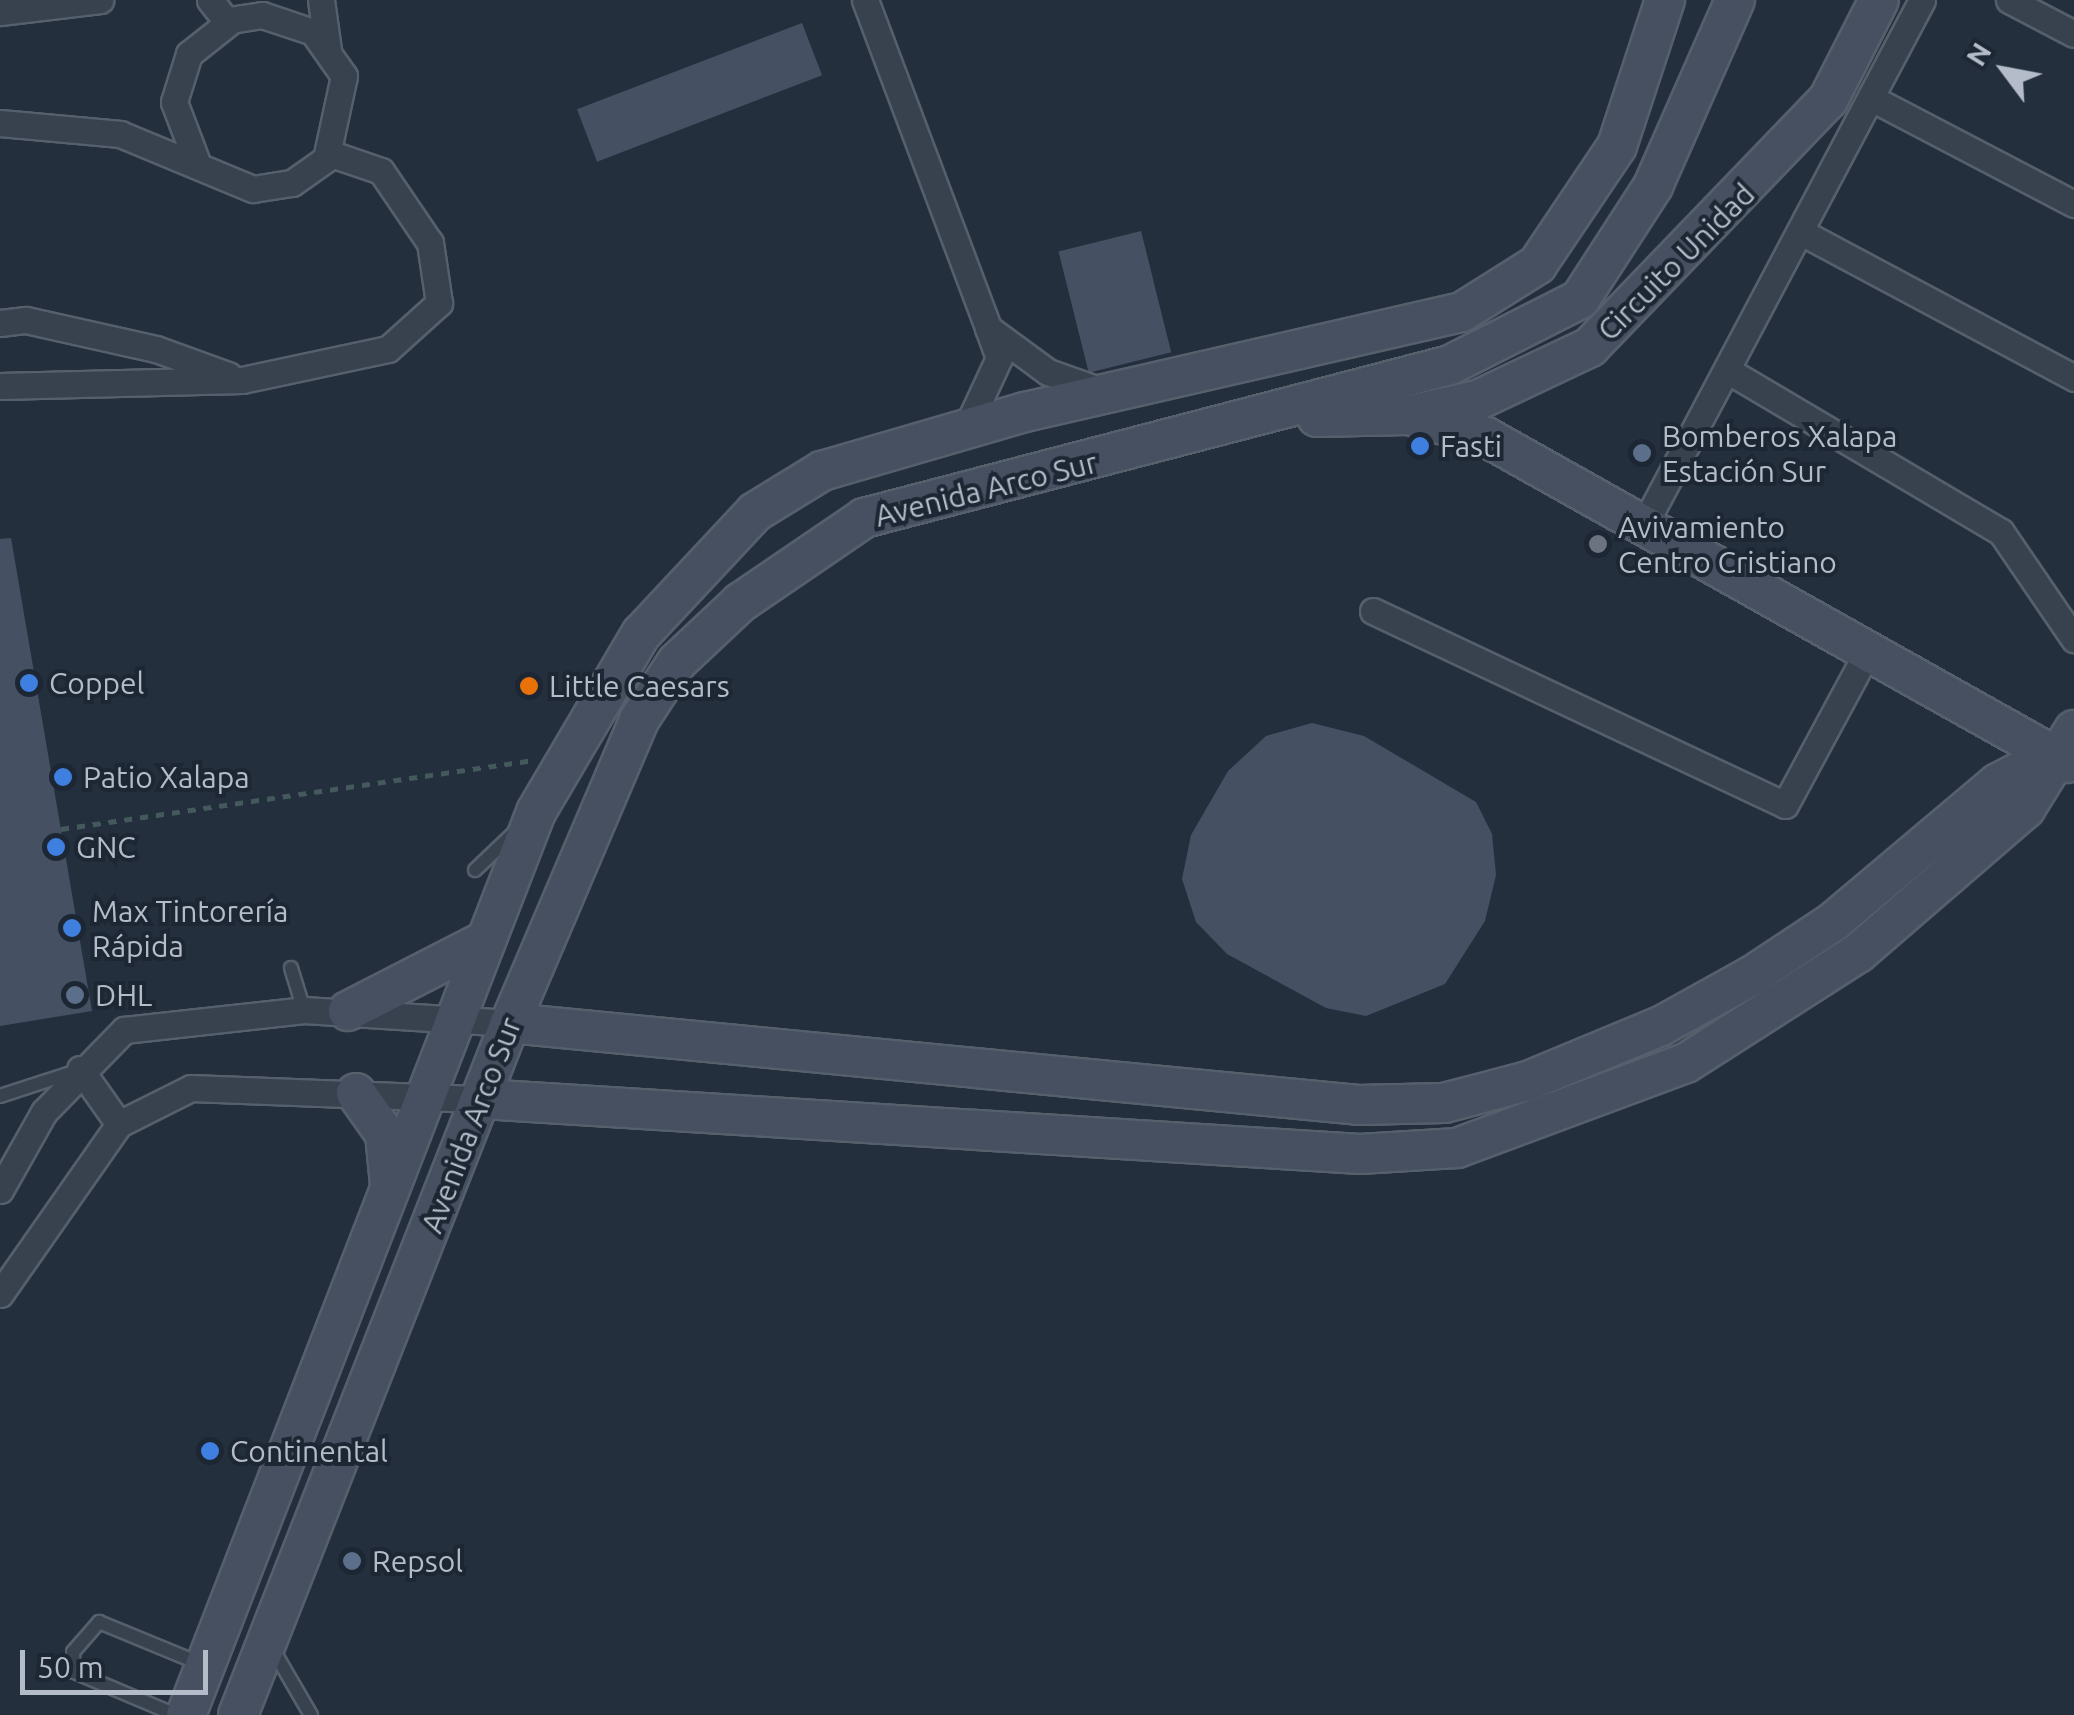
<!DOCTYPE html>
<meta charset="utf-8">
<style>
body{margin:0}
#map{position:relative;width:2074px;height:1715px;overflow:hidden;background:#242f3e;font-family:Ubuntu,sans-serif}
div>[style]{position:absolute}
.building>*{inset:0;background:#455162;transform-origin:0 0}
.path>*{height:5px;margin-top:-2.5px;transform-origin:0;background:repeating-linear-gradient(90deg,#44595c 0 8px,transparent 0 16px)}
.roads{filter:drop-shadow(2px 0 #565f6c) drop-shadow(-2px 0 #565f6c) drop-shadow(0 2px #565f6c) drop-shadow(0 -2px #565f6c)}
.lane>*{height:12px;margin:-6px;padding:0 6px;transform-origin:6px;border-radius:6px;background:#38414e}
.street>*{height:25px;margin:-12.5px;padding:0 12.5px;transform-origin:12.5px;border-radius:12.5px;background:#38414e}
.secondary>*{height:38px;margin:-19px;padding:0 19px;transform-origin:19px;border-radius:19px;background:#465061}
.dots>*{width:28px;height:28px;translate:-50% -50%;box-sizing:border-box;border:5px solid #1d2633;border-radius:50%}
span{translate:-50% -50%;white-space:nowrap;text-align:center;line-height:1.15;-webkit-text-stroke:8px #1d2633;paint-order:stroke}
.street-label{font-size:30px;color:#b4bcc9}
.poi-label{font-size:30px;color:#b4bcc9}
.left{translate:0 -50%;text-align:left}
.north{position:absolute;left:1954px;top:20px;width:100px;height:100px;-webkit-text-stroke:8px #1d2633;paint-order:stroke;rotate:302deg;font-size:28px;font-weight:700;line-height:40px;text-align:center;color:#b4bcc9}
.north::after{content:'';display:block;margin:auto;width:35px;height:45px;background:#b4bcc9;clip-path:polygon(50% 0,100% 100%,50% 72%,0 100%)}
.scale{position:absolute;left:20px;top:1650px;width:188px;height:45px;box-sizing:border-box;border:5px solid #b4bcc9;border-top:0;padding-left:12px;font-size:30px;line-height:35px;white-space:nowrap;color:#b4bcc9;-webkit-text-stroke:8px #1d2633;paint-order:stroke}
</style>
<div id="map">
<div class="building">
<i style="left:802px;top:23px;width:56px;height:241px;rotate:69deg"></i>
<i style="left:1141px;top:231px;width:125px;height:85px;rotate:76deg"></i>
<i style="clip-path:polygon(11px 538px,92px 1011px,0 1026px,0 539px)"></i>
<i style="clip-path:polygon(1312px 723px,1364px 736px,1476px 802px,1492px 834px,1496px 875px,1485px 921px,1445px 984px,1366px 1016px,1326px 1008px,1227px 954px,1196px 922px,1182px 879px,1191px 835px,1228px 771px,1266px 736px)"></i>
</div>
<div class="path">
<i style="left:61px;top:829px;width:473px;rotate:-8.3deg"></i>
</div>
<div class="roads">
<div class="lane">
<i style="left:475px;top:870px;width:57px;rotate:-43.6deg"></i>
<i style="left:291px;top:968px;width:44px;rotate:72.8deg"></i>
<i style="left:0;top:1096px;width:78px;rotate:-18deg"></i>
<i style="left:272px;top:1648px;width:78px;rotate:59.8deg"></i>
<i style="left:176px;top:1715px;width:111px;rotate:-157.1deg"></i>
<i style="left:74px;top:1672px;width:20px;rotate:-93deg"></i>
<i style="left:73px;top:1652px;width:40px;rotate:-49deg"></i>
<i style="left:99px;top:1622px;width:110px;rotate:22.4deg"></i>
</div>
<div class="street">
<i style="left:210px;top:0;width:28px;rotate:52deg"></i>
<i style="left:321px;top:0;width:50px;rotate:82deg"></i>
<i style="left:865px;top:0;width:350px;rotate:69.4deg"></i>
<i style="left:2009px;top:0;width:73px;rotate:27.6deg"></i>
<i style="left:0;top:12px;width:101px;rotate:-6.8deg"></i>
<i style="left:1875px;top:100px;width:225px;rotate:27.6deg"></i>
<i style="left:0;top:123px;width:121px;rotate:5.2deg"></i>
<i style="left:120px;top:134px;width:144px;rotate:22.5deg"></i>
<i style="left:253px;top:189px;width:39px;rotate:-9deg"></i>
<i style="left:292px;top:183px;width:42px;rotate:-35.2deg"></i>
<i style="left:326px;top:159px;width:85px;rotate:-77.8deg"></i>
<i style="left:344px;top:76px;width:54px;rotate:-125.2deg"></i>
<i style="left:313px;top:32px;width:54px;rotate:-161.6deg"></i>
<i style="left:262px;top:15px;width:30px;rotate:171deg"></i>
<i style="left:232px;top:20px;width:55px;rotate:141.7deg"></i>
<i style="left:189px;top:54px;width:50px;rotate:107.4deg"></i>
<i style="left:174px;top:102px;width:62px;rotate:69.2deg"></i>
<i style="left:1801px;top:232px;width:310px;rotate:28.1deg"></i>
<i style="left:0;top:323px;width:26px;rotate:-7deg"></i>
<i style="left:26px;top:320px;width:133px;rotate:12.6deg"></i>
<i style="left:156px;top:349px;width:77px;rotate:19.9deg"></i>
<i style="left:1727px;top:370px;width:318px;rotate:30.6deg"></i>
<i style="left:2001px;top:532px;width:130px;rotate:55.7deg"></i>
<i style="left:0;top:386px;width:242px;rotate:-1.4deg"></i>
<i style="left:242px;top:380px;width:149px;rotate:-12deg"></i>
<i style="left:388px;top:349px;width:69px;rotate:-42deg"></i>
<i style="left:439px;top:303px;width:61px;rotate:-98.5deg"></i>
<i style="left:430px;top:243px;width:87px;rotate:-124.2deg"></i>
<i style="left:381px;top:171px;width:56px;rotate:-161.2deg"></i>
<i style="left:966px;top:429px;width:78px;rotate:-65.1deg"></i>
<i style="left:999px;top:358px;width:32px;rotate:-110deg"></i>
<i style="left:988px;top:328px;width:74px;rotate:36.3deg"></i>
<i style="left:1048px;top:372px;width:63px;rotate:19.6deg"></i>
<i style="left:1644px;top:525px;width:594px;rotate:-62.1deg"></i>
<i style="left:1373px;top:611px;width:455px;rotate:25.2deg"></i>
<i style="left:1785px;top:805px;width:173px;rotate:-61.7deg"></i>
<i style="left:80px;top:1069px;width:67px;rotate:54.7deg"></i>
<i style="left:0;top:1190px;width:90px;rotate:-60.6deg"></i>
<i style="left:44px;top:1112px;width:115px;rotate:-45.7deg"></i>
<i style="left:124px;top:1030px;width:181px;rotate:-6.3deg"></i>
<i style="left:304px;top:1010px;width:206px;rotate:3.6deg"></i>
<i style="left:0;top:1294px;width:208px;rotate:-55deg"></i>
<i style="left:119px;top:1124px;width:80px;rotate:-26.6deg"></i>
<i style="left:191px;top:1088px;width:291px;rotate:2.2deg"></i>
</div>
<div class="secondary">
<i style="left:1317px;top:417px;width:91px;rotate:-1.3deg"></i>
<i style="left:1408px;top:415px;width:72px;rotate:-12.1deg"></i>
<i style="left:1478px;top:400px;width:124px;rotate:-25.3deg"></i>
<i style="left:1590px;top:347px;width:343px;rotate:-46.1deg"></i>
<i style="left:1828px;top:100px;width:112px;rotate:-63deg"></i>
<i style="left:1415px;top:417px;width:74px;rotate:15.7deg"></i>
<i style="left:1486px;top:437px;width:666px;rotate:29.3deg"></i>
<i style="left:348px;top:1011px;width:151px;rotate:-27.2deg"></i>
<i style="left:510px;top:1023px;width:852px;rotate:5.52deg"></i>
<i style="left:1358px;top:1105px;width:86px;rotate:-1.3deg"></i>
<i style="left:1444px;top:1103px;width:87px;rotate:-14.7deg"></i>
<i style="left:1528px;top:1081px;width:144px;rotate:-22.5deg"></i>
<i style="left:1661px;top:1026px;width:105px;rotate:-29deg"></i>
<i style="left:1753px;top:975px;width:96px;rotate:-33.5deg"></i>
<i style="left:1833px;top:922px;width:216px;rotate:-40.1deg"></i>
<i style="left:1998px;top:783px;width:61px;rotate:-27.4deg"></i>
<i style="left:356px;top:1093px;width:50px;rotate:54.7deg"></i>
<i style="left:385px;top:1134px;width:51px;rotate:84.4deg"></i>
<i style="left:482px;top:1099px;width:880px;rotate:3.58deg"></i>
<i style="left:1360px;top:1154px;width:97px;rotate:-3.5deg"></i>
<i style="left:1457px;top:1148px;width:244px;rotate:-20.4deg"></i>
<i style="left:1686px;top:1063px;width:204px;rotate:-32.6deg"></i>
<i style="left:1858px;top:953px;width:221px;rotate:-40.8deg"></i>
<i style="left:2025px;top:809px;width:93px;rotate:-58.2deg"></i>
<i style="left:186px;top:1715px;width:968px;rotate:-68.81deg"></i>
<i style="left:536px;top:812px;width:207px;rotate:-59.5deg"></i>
<i style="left:641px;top:634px;width:167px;rotate:-46.9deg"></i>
<i style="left:755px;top:512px;width:79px;rotate:-31.5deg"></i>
<i style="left:822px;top:471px;width:211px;rotate:-16.2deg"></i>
<i style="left:1025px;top:412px;width:448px;rotate:-12.9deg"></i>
<i style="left:1462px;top:312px;width:89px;rotate:-32.1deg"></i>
<i style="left:1537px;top:265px;width:143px;rotate:-56.1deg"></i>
<i style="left:1617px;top:146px;width:154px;rotate:-71.8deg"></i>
<i style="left:238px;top:1715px;width:744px;rotate:-68.54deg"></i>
<i style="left:510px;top:1023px;width:329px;rotate:-66.9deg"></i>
<i style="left:639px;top:720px;width:69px;rotate:-56.8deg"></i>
<i style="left:677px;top:662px;width:88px;rotate:-43.2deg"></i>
<i style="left:741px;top:602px;width:149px;rotate:-34.3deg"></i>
<i style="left:864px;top:518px;width:606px;rotate:-14.63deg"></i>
<i style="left:1450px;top:365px;width:146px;rotate:-26.9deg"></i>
<i style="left:1580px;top:299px;width:135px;rotate:-57.1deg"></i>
<i style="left:1653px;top:186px;width:203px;rotate:-66.2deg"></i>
</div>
</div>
<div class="dots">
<i style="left:1420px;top:446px;background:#3f7fe0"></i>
<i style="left:1642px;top:453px;background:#5c6f8a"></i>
<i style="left:1598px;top:544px;background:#6b7280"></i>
<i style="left:29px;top:683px;background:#3f7fe0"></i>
<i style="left:529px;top:686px;background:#e8710a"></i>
<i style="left:63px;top:777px;background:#3f7fe0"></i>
<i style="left:56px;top:847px;background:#3f7fe0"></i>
<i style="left:72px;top:928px;background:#3f7fe0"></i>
<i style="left:75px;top:995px;background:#5c6f8a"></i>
<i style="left:210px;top:1451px;background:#3f7fe0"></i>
<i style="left:352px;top:1561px;background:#5c6f8a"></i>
</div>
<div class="street-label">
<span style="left:1676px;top:262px;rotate:-45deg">Circuito Unidad</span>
<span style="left:986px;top:489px;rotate:-14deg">Avenida Arco Sur</span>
<span style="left:471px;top:1125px;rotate:-69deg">Avenida Arco Sur</span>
</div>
<div class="poi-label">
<span class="left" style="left:1662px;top:453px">Bomberos Xalapa<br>Estación Sur</span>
<span class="left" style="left:1440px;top:446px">Fasti</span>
<span class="left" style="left:1618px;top:544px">Avivamiento<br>Centro Cristiano</span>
<span class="left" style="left:49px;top:683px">Coppel</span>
<span class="left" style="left:549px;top:686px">Little Caesars</span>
<span class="left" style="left:83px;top:777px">Patio Xalapa</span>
<span class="left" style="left:76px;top:847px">GNC</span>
<span class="left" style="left:92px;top:928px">Max Tintorería<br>Rápida</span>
<span class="left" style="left:95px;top:995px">DHL</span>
<span class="left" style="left:230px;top:1451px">Continental</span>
<span class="left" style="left:372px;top:1561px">Repsol</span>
</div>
<div class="north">N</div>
<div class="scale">50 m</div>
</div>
